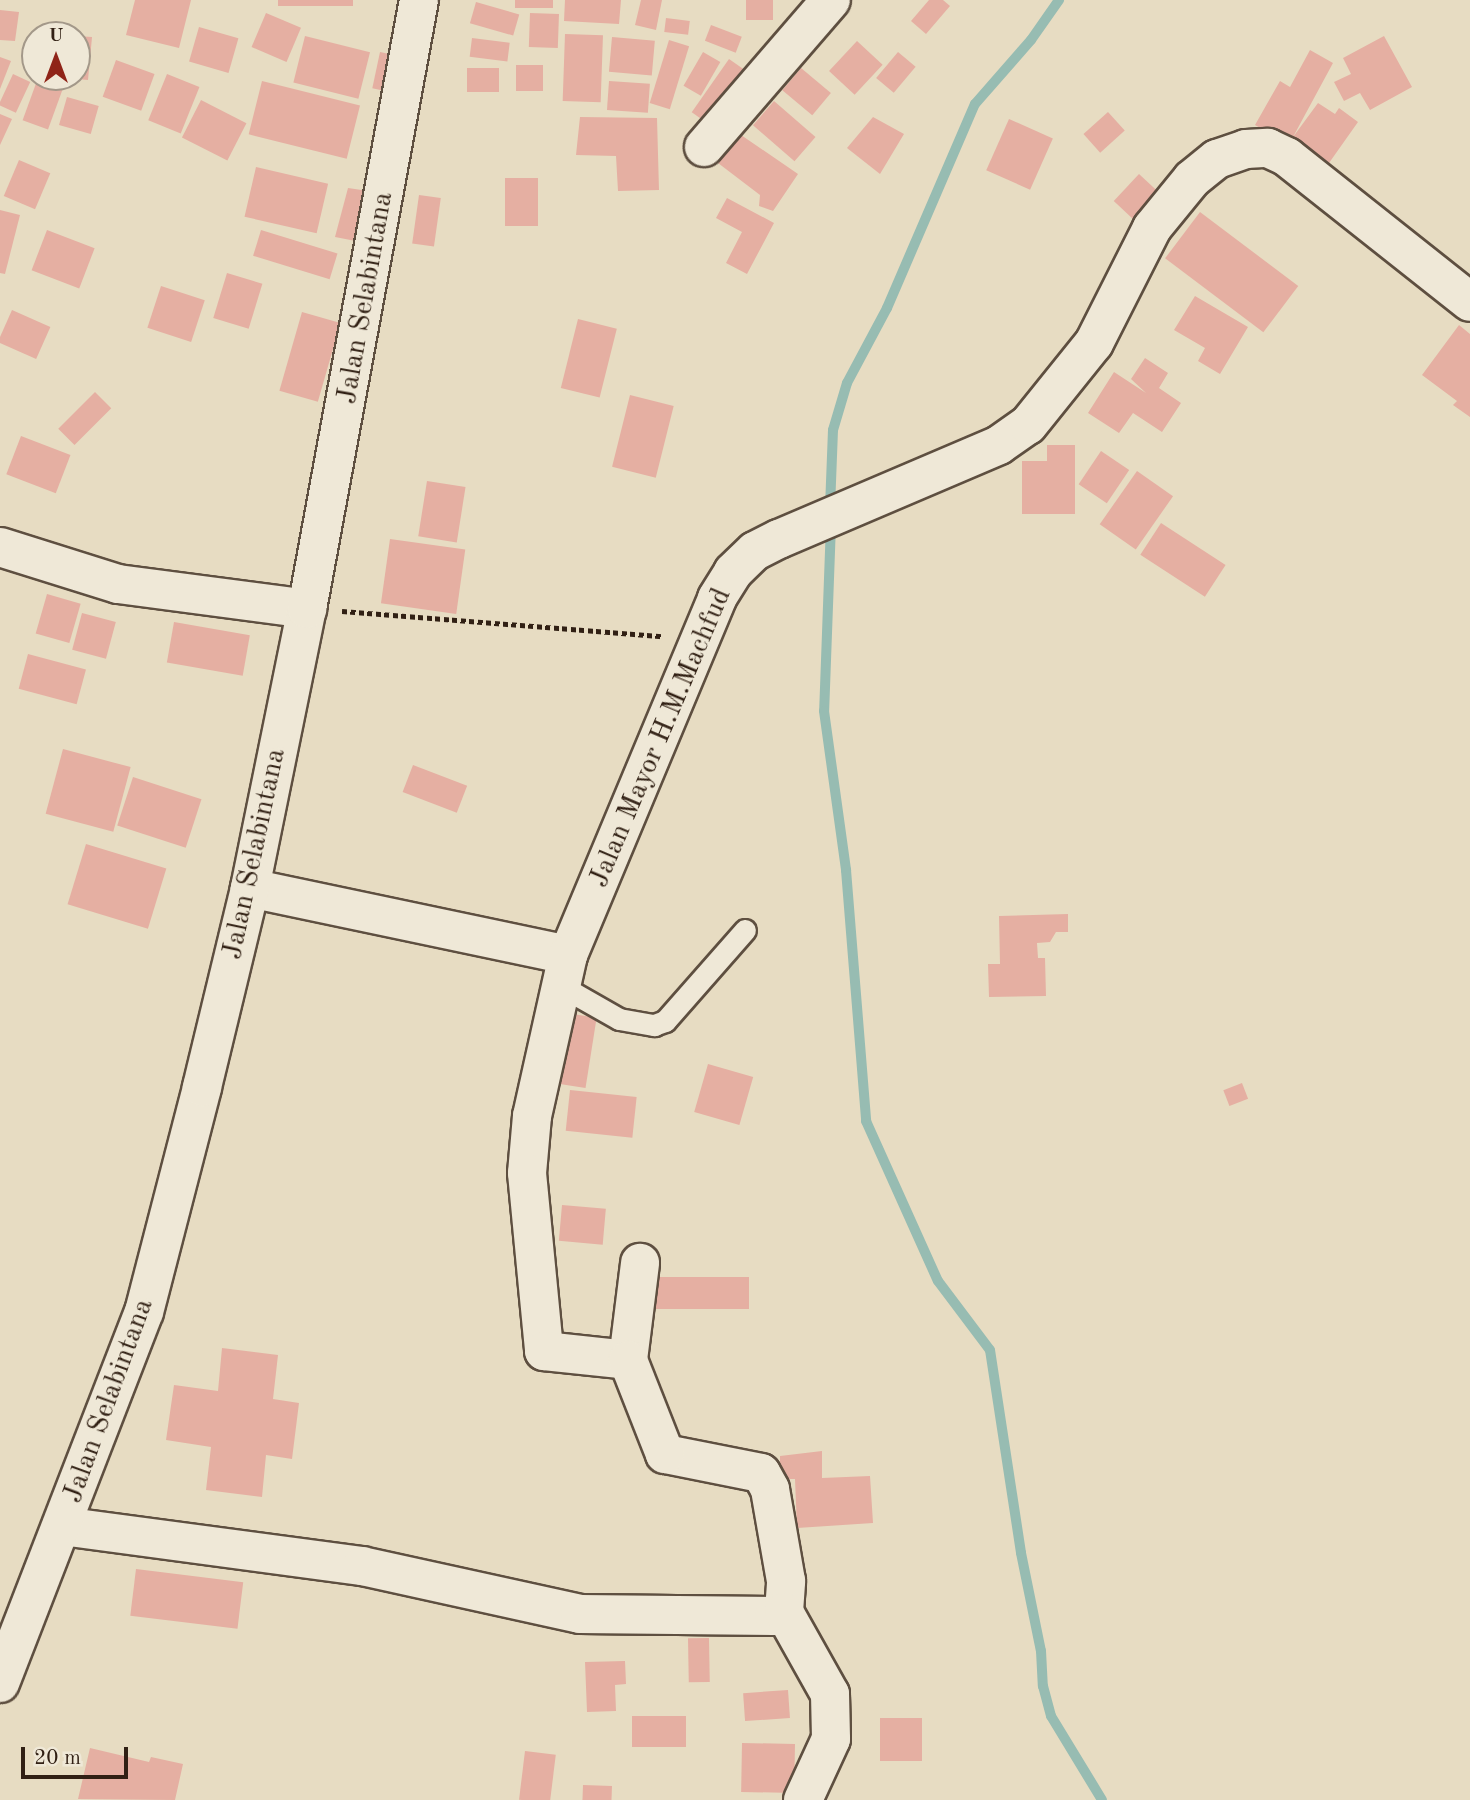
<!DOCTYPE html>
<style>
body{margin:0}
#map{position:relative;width:1470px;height:1800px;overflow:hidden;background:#e7dcc2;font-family:"Old Standard TT",serif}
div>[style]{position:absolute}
.stream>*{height:10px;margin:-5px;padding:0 5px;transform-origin:5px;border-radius:5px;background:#97bcb2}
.building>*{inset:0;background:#e5afa2;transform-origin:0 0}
.path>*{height:4.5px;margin-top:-2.25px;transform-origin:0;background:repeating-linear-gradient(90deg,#312014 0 5px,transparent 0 8.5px)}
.roads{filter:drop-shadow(2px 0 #5e4f40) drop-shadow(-2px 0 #5e4f40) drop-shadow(0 2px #5e4f40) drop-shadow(0 -2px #5e4f40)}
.lane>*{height:21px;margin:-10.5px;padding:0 10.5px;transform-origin:10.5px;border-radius:10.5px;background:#efe8d7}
.street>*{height:38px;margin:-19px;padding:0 19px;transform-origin:19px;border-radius:19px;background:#efe8d7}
.secondary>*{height:38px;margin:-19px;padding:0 19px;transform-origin:19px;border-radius:19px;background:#efe8d7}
span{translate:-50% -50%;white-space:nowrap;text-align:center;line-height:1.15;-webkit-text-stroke:5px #efe8d7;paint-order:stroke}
.street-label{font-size:28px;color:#312014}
.north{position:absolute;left:21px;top:21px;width:70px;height:70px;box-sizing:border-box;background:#efe8d7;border:2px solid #a39889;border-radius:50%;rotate:0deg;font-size:19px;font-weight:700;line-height:28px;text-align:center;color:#312014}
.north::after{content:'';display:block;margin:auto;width:24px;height:32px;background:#8f2418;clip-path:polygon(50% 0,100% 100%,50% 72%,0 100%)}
.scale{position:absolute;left:21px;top:1747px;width:107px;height:32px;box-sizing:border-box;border:4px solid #312014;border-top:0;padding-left:9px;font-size:21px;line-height:24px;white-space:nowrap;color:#312014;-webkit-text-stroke:5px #efe8d7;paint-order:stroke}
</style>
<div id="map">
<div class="stream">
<i style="left:830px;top:508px;width:78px;rotate:-87.8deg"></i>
<i style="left:833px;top:430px;width:49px;rotate:-73.4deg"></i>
<i style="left:847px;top:383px;width:85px;rotate:-61.9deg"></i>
<i style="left:887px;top:308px;width:222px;rotate:-66.7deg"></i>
<i style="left:975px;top:104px;width:85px;rotate:-48.8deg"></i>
<i style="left:1031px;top:40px;width:49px;rotate:-55deg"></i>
<i style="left:831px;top:524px;width:187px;rotate:92.1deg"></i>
<i style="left:824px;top:711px;width:161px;rotate:82.1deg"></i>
<i style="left:846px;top:870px;width:252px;rotate:85.4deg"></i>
<i style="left:866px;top:1121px;width:175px;rotate:65.8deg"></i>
<i style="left:938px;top:1281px;width:86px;rotate:53deg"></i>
<i style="left:990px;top:1350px;width:205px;rotate:81.3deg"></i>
<i style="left:1021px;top:1553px;width:100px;rotate:78.5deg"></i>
<i style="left:1041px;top:1651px;width:35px;rotate:87deg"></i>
<i style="left:1043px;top:1686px;width:31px;rotate:75deg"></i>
<i style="left:1051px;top:1716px;width:98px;rotate:58.7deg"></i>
</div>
<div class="building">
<i style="clip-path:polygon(135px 0,191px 0,179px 48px,126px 35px)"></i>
<i style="left:278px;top:0;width:75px;height:6px"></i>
<i style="left:515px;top:0;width:38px;height:8px"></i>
<i style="clip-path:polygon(565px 0,621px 0,619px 24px,564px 21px)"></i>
<i style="clip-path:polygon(641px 0,662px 0,656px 30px,635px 25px)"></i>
<i style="left:746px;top:0;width:27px;height:20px"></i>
<i style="clip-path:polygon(929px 0,943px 0,950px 6px,926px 34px,911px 21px)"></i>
<i style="left:476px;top:2px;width:45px;height:22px;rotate:16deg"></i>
<i style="clip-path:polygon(0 10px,19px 12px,15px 41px,0 40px)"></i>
<i style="left:266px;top:13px;width:38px;height:37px;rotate:23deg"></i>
<i style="left:530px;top:13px;width:29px;height:34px;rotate:2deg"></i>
<i style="left:666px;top:18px;width:24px;height:14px;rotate:7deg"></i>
<i style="left:711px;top:25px;width:33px;height:17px;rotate:21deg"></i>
<i style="left:199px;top:27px;width:41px;height:36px;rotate:16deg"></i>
<i style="left:565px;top:34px;width:38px;height:67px;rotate:2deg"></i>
<i style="clip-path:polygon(77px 36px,92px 37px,88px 80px,77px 79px)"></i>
<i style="left:305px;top:36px;width:67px;height:48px;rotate:14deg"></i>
<i style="clip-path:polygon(1384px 36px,1412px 87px,1370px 110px,1360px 93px,1344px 101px,1334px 82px,1351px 74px,1343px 58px)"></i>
<i style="left:612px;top:37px;width:43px;height:35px;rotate:5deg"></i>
<i style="left:472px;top:38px;width:38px;height:19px;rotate:7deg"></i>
<i style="left:669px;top:40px;width:21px;height:66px;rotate:17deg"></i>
<i style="left:857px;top:41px;width:35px;height:41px;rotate:43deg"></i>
<i style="clip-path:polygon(1310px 50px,1333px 63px,1293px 137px,1318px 103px,1335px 114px,1339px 108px,1358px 122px,1329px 163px,1293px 137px,1289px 144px,1255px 125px,1280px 81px,1290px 87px)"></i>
<i style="left:380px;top:52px;width:19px;height:37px;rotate:12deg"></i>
<i style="left:703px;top:52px;width:20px;height:39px;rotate:30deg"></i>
<i style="left:898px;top:52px;width:23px;height:34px;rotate:40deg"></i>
<i style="clip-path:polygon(0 57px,11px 61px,0 89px)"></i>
<i style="left:729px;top:59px;width:28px;height:65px;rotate:35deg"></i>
<i style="left:116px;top:60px;width:41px;height:39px;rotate:20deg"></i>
<i style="left:516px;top:65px;width:27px;height:26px"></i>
<i style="left:467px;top:68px;width:32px;height:24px"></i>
<i style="left:801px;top:68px;width:39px;height:29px;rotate:40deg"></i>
<i style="left:13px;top:74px;width:19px;height:34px;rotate:25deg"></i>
<i style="left:167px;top:74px;width:35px;height:50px;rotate:22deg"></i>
<i style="left:38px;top:78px;width:27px;height:45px;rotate:20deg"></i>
<i style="left:262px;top:81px;width:101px;height:55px;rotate:14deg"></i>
<i style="left:609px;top:81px;width:41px;height:29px;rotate:4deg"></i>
<i style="left:67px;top:97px;width:33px;height:29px;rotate:16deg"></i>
<i style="left:201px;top:100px;width:51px;height:42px;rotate:27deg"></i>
<i style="left:774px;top:101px;width:55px;height:32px;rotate:41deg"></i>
<i style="left:1108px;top:112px;width:25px;height:33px;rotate:48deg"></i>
<i style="clip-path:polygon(0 114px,12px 119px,0 145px)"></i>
<i style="clip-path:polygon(580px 117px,657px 118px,659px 190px,618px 191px,616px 156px,576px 155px)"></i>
<i style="clip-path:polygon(873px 117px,904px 134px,880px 174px,847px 148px)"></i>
<i style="left:1009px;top:119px;width:48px;height:56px;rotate:24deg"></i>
<i style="clip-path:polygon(741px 135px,798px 174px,773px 211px,759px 206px,760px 195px,718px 163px)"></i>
<i style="left:19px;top:160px;width:34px;height:39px;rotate:23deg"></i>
<i style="left:256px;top:167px;width:74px;height:51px;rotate:13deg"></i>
<i style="left:1139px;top:174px;width:35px;height:37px;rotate:43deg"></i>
<i style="left:505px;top:178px;width:33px;height:48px"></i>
<i style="clip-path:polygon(348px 188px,375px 192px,366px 243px,335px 237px)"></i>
<i style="left:419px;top:195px;width:22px;height:49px;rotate:8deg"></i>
<i style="clip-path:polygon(727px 198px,774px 223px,747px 274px,726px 263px,742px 232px,716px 218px)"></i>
<i style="clip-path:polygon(0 210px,20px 215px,5px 274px,0 273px)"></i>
<i style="left:1200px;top:212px;width:123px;height:58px;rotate:37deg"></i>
<i style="left:47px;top:230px;width:51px;height:43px;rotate:21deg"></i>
<i style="left:261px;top:230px;width:80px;height:27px;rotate:17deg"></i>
<i style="left:227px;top:273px;width:37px;height:47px;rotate:17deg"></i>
<i style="left:161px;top:286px;width:46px;height:44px;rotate:18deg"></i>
<i style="clip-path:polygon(1195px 296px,1248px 327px,1220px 374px,1198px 361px,1205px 348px,1174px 330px)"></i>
<i style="left:12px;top:310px;width:42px;height:35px;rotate:24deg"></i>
<i style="left:302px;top:312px;width:40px;height:82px;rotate:16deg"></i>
<i style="left:578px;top:319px;width:40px;height:71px;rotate:14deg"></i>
<i style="clip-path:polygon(1459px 325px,1470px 334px,1470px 417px,1453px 405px,1457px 401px,1422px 375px)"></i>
<i style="clip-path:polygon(1145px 358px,1168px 373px,1159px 388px,1181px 403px,1162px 432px,1133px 413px,1119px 433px,1088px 413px,1114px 372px,1146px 393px,1131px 379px)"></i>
<i style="left:95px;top:392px;width:23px;height:52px;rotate:45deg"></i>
<i style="left:630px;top:395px;width:45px;height:74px;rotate:14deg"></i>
<i style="left:21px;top:436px;width:53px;height:41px;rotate:21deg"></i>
<i style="clip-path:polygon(1047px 445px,1075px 445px,1075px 514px,1022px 514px,1022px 461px,1047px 461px)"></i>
<i style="left:1101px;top:451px;width:34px;height:40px;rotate:34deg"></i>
<i style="left:1137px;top:471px;width:44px;height:65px;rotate:35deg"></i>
<i style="left:427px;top:481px;width:39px;height:56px;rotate:9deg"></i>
<i style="left:1161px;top:523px;width:77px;height:38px;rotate:33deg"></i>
<i style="left:390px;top:539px;width:76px;height:65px;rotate:8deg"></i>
<i style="left:47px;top:594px;width:35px;height:41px;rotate:16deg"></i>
<i style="left:82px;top:613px;width:35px;height:38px;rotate:15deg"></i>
<i style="left:174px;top:622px;width:77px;height:41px;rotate:10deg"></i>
<i style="left:28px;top:654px;width:60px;height:36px;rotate:15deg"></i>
<i style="left:63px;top:749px;width:70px;height:67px;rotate:15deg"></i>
<i style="left:413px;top:765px;width:58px;height:29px;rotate:21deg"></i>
<i style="left:133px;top:777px;width:72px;height:51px;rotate:18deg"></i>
<i style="left:86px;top:844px;width:84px;height:63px;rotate:17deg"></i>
<i style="clip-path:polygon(1068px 914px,1068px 932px,1056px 932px,1050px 942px,1037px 943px,1038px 958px,1045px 958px,1046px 996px,989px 997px,988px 964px,1000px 964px,999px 916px)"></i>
<i style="left:566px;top:1013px;width:31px;height:71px;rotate:9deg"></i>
<i style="left:708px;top:1064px;width:47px;height:50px;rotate:16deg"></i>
<i style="left:1242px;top:1083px;width:17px;height:20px;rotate:69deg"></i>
<i style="left:570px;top:1090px;width:67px;height:41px;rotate:6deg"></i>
<i style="left:562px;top:1205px;width:44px;height:36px;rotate:5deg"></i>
<i style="left:749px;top:1277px;width:32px;height:93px;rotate:90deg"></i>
<i style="clip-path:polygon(222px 1348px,278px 1355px,273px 1399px,299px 1403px,292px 1459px,266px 1455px,262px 1497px,206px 1490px,211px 1447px,166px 1440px,174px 1385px,218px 1391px)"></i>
<i style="clip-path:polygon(822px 1451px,822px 1478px,870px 1476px,873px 1523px,797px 1528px,795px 1479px,780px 1479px,780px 1456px)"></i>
<i style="left:136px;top:1569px;width:108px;height:47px;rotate:7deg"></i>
<i style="left:709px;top:1638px;width:44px;height:21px;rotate:89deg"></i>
<i style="clip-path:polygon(625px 1661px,626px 1684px,615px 1685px,616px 1711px,587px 1712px,585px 1662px)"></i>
<i style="left:788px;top:1690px;width:28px;height:45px;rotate:86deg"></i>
<i style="left:632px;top:1716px;width:54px;height:31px"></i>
<i style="left:880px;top:1718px;width:42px;height:43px"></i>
<i style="left:742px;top:1743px;width:53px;height:49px;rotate:1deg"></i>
<i style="clip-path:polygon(90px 1748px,149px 1762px,151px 1757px,183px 1764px,175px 1800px,78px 1799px)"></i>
<i style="left:525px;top:1751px;width:31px;height:49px;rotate:7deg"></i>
<i style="left:583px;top:1785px;width:29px;height:15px;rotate:2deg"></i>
</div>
<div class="path">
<i style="left:342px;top:611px;width:321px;rotate:4.5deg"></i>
</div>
<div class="roads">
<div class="lane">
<i style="left:561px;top:986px;width:67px;rotate:29.6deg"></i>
<i style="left:619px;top:1019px;width:36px;rotate:10deg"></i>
<i style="left:654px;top:1025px;width:12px;rotate:-20deg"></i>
<i style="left:665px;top:1021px;width:121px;rotate:-48.7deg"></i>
</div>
<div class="street">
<i style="left:704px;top:147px;width:194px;rotate:-49.2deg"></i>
<i style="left:0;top:547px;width:124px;rotate:17.4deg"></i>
<i style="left:118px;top:584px;width:191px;rotate:7.5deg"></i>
<i style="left:250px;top:888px;width:325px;rotate:11.9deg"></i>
<i style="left:568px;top:955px;width:387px;rotate:-67.3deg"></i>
<i style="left:717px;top:598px;width:31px;rotate:-58deg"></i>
<i style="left:733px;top:572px;width:30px;rotate:-44deg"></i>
<i style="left:755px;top:551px;width:27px;rotate:-27deg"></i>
<i style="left:779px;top:539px;width:239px;rotate:-23.1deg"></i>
<i style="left:999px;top:445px;width:35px;rotate:-35deg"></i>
<i style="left:1028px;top:425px;width:105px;rotate:-51.2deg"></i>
<i style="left:1094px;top:343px;width:129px;rotate:-63.2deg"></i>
<i style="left:1152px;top:228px;width:63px;rotate:-50.8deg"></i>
<i style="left:1192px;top:179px;width:32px;rotate:-39deg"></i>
<i style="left:1217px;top:159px;width:31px;rotate:-19deg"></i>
<i style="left:1246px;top:149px;width:22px;rotate:-3deg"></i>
<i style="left:1268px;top:148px;width:21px;rotate:25deg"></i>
<i style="left:1287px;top:157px;width:233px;rotate:38.4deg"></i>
<i style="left:568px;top:955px;width:165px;rotate:102.6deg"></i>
<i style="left:532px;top:1116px;width:57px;rotate:95deg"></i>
<i style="left:527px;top:1173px;width:179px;rotate:84.5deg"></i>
<i style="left:544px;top:1351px;width:84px;rotate:6.1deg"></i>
<i style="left:628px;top:1360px;width:98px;rotate:-82.9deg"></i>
<i style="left:62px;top:1526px;width:303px;rotate:7.6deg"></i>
<i style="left:362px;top:1566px;width:223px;rotate:12.4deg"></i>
<i style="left:580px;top:1614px;width:194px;rotate:0.6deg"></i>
<i style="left:774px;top:1616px;width:11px;rotate:-22deg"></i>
<i style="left:784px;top:1612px;width:31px;rotate:-86deg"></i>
<i style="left:786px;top:1581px;width:93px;rotate:-99.9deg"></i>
<i style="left:770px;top:1489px;width:18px;rotate:-119deg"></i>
<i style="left:761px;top:1473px;width:98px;rotate:-168.8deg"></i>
<i style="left:665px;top:1454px;width:101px;rotate:-111.5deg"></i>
<i style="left:784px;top:1612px;width:94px;rotate:60.7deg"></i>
<i style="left:830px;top:1694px;width:45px;rotate:88.7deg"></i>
<i style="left:831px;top:1739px;width:67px;rotate:114.7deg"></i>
</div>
<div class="secondary">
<i style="left:0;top:1683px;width:398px;rotate:-68.8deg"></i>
<i style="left:144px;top:1312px;width:232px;rotate:-75.5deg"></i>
<i style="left:202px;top:1087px;width:205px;rotate:-76.4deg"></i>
<i style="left:250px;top:888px;width:285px;rotate:-78.5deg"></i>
<i style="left:307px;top:609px;width:619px;rotate:-79.58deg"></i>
</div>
</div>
<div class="street-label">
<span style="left:366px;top:298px;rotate:-80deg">Jalan Selabintana</span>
<span style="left:661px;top:738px;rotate:-67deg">Jalan Mayor H.M.Machfud</span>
<span style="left:255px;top:854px;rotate:-78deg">Jalan Selabintana</span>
<span style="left:109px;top:1401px;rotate:-70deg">Jalan Selabintana</span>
</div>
<div class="north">U</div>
<div class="scale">20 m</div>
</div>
